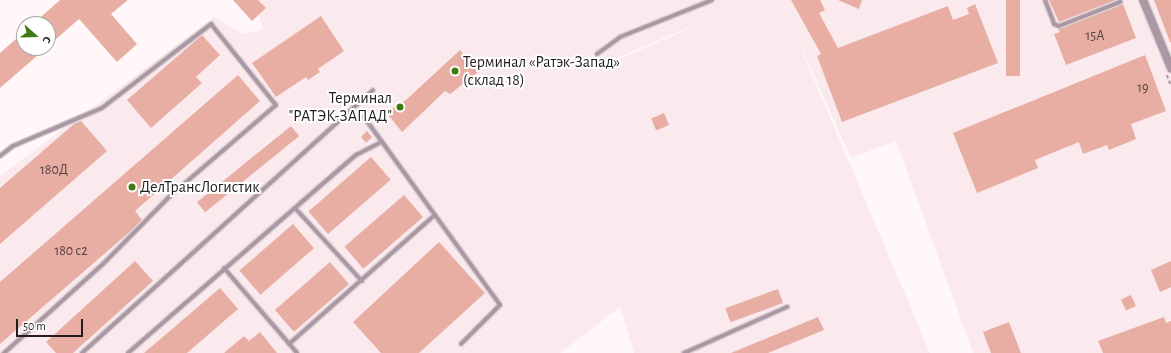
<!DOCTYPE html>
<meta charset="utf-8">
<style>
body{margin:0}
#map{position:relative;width:1171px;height:353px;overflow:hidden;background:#fff7f8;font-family:"Alegreya Sans",sans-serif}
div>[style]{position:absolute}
.built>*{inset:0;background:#fbeaed}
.building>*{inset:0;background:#e8aea3;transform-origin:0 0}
.path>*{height:1.5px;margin-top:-0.75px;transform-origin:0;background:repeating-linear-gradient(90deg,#a7a1a2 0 4px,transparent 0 6px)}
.roads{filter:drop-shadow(1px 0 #dbd4d5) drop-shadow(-1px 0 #dbd4d5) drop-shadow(0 1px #dbd4d5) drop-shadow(0 -1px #dbd4d5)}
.lane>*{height:4px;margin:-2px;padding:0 2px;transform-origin:2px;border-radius:2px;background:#ac97a5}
.street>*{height:8px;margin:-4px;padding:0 4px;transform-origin:4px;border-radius:4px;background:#ac97a5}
.dots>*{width:11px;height:11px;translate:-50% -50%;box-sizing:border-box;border:2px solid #fff;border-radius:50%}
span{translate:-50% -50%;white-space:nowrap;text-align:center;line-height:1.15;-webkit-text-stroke:4px #fff;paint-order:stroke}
.number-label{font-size:14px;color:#534240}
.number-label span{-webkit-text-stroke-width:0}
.poi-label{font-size:16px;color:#211e1f}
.left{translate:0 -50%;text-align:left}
.right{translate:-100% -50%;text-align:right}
.north{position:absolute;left:16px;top:16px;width:40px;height:40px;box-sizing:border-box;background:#fff;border:1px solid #a6a5a5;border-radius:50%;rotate:110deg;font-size:11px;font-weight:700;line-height:16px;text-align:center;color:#211e1f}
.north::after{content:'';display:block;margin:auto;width:14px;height:18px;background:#3f7911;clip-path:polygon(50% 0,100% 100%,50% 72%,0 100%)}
.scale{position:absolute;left:16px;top:319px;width:67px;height:18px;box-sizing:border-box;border:2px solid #211e1f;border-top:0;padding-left:5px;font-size:12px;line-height:14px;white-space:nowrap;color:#211e1f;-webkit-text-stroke:3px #fff;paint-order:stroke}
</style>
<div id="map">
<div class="built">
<i style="clip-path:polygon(evenodd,255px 0,1171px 0,1171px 353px,973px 353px,896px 141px,851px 158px,788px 18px,930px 353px,634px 353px,620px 307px,560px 353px,0 353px,0 176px,214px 17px,243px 34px,263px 29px,255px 0,733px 9px,599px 68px,628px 53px,733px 9px)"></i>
</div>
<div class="building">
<i style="clip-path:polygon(60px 0,128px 0,111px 14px,137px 44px,117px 62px,79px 19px,48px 46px,48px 24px,33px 24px)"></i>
<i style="clip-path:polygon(233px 0,258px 0,266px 8px,252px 21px)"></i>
<i style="clip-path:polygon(791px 0,820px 0,825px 10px,819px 13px,838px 48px,948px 6px,953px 20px,969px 14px,967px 8px,975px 4px,998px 63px,842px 122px,817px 56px,821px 54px)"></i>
<i style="clip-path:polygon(838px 0,862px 0,859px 9px)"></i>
<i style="left:1006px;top:0;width:14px;height:76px"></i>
<i style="clip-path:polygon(1049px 0,1116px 0,1059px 22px)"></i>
<i style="clip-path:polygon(1154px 0,1171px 0,1171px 42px,1170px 42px)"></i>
<i style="clip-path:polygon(1123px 4px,1136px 38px,1066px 65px,1054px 34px,1060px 32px,1058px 29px)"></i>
<i style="clip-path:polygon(321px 16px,344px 51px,318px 69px,320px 72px,308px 80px,306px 77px,276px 97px,252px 63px)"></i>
<i style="clip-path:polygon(24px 32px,24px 48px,46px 48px,0 88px,0 53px)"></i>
<i style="clip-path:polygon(202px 35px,220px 55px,196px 77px,202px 83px,151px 128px,127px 100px)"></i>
<i style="clip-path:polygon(460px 50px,478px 72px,450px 94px,445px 91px,402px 132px,386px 112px,406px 100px)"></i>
<i style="clip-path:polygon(1145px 55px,1166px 111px,1131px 124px,1136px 139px,1109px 150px,1107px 145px,1083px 154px,1079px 142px,1035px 160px,1038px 168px,977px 193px,953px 133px)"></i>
<i style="clip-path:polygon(238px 75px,260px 101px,135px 211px,142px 220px,133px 229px,0 344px,0 282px)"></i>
<i style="left:664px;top:113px;width:13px;height:14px;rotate:67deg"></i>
<i style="clip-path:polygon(81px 121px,107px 151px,0 244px,0 188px,74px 124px)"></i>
<i style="left:291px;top:126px;width:13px;height:121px;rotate:51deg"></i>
<i style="clip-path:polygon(367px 131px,372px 137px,366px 143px,361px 137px)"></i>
<i style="left:371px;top:157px;width:30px;height:83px;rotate:49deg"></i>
<i style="left:404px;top:195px;width:29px;height:79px;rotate:49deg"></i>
<i style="left:293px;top:224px;width:32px;height:71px;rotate:49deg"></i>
<i style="clip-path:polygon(439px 242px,485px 293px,419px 353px,381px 353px,353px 322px)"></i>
<i style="clip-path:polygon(135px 261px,153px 281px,73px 353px,56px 353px,46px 342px)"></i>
<i style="clip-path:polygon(1171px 261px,1171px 287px,1160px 292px,1151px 270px)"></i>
<i style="left:330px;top:262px;width:29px;height:73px;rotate:49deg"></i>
<i style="clip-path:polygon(220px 288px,238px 309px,187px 353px,144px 353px)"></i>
<i style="left:778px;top:289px;width:15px;height:56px;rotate:70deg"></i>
<i style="left:1131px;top:295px;width:12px;height:11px;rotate:66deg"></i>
<i style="clip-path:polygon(818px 317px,824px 330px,768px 353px,731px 353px)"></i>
<i style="clip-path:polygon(1164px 317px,1166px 323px,1171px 321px,1171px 353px,1103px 353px,1098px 341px)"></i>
<i style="clip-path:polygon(1009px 322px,1021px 353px,991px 353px,983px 332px)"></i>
<i style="clip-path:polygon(260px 332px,277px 353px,224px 353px,244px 336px,249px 341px)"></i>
</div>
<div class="path">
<i style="left:1167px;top:75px;width:12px;rotate:70deg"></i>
</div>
<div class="roads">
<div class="lane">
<i style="left:1045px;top:0;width:26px;rotate:69deg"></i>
<i style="left:1054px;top:24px;width:5px;rotate:22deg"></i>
<i style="left:1059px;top:26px;width:66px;rotate:-21.5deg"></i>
<i style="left:597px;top:54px;width:29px;rotate:-36deg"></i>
<i style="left:620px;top:37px;width:99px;rotate:-21.9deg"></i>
<i style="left:344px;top:117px;width:20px"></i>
<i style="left:364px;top:117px;width:232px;rotate:54.1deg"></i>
<i style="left:500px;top:305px;width:55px;rotate:135deg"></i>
<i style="left:0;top:156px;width:16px;rotate:-38deg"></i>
<i style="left:13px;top:146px;width:97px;rotate:-23.1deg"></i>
<i style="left:102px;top:108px;width:138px;rotate:-37.6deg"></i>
<i style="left:211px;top:24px;width:104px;rotate:51.3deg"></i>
<i style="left:276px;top:105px;width:137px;rotate:139.4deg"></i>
<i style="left:172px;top:194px;width:97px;rotate:134.6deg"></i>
<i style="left:104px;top:263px;width:135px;rotate:138deg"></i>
<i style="left:295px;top:208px;width:99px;rotate:47.5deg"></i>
<i style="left:224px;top:268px;width:112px;rotate:49.3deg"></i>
<i style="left:289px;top:344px;width:195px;rotate:-41.5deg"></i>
<i style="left:82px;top:353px;width:392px;rotate:-42.1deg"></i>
<i style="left:128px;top:353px;width:302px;rotate:-41deg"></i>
<i style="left:356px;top:155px;width:29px;rotate:-27deg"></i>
<i style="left:684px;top:353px;width:113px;rotate:-24.1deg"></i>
</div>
<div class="street">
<i style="left:1143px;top:0;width:74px;rotate:67.6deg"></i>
</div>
</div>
<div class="dots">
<i style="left:455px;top:71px;background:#3f7911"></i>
<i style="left:400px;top:107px;background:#3f7911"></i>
<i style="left:132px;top:187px;background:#3f7911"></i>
</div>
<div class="number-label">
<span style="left:1095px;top:36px">15А</span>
<span style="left:1143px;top:88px">19</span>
<span style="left:54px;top:170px">180Д</span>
<span style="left:71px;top:251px">180 с2</span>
</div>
<div class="poi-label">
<span class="left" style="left:463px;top:71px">Терминал «Ратэк-Запад»<br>(склад 18)</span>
<span class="right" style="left:392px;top:107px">Терминал<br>"РАТЭК-ЗАПАД"</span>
<span class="left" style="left:140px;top:187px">ДелТрансЛогистик</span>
</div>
<div class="north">С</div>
<div class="scale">50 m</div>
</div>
